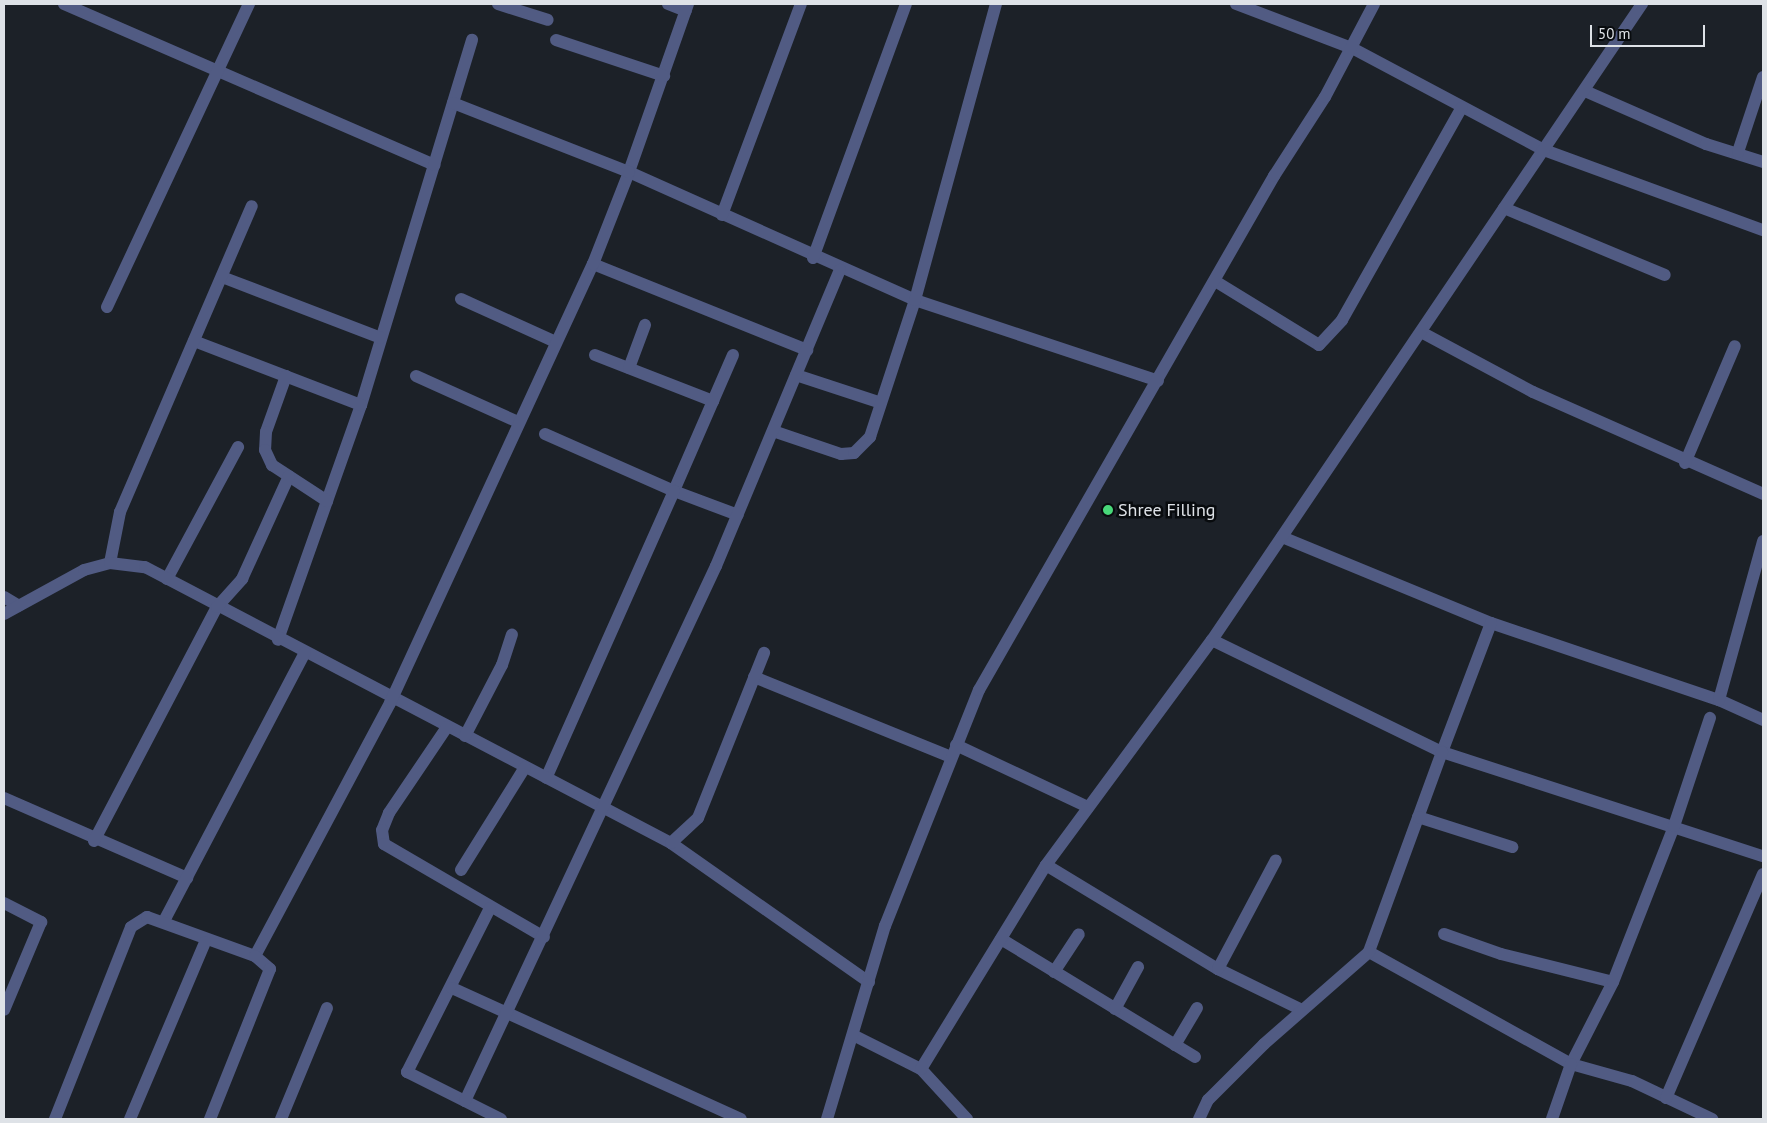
<!DOCTYPE html>
<style>
body{margin:0}
#map{position:relative;width:1767px;height:1123px;overflow:hidden;background:#1c2128;font-family:"PT Sans",sans-serif}
div>[style]{position:absolute}
.minor>*{height:12px;margin:-6px;padding:0 6px;transform-origin:6px;border-radius:6px;background:#515b83}
.tertiary>*{height:12px;margin:-6px;padding:0 6px;transform-origin:6px;border-radius:6px;background:#515b83}
.dots>*{width:14px;height:14px;translate:-50% -50%;box-sizing:border-box;border:2px solid #080b0e;border-radius:50%}
span{translate:-50% -50%;white-space:nowrap;text-align:center;line-height:1.15;-webkit-text-stroke:5px #080b0e;paint-order:stroke}
.poi-label{font-size:18px;color:#dee2e7}
.left{translate:0 -50%;text-align:left}
.frame{position:absolute;inset:0;border:5px solid #dee2e7;pointer-events:none}
.scale{position:absolute;left:1590px;top:25px;width:115px;height:22px;box-sizing:border-box;border:2px solid #dee2e7;border-top:0;padding-left:6px;font-size:15px;line-height:18px;white-space:nowrap;color:#dee2e7;-webkit-text-stroke:4px #080b0e;paint-order:stroke}
</style>
<div id="map">
<div class="minor">
<i style="left:64px;top:4px;width:404px;rotate:23.5deg"></i>
<i style="left:434px;top:165px;width:251px;rotate:106.9deg"></i>
<i style="left:361px;top:405px;width:249px;rotate:109.5deg"></i>
<i style="left:498px;top:4px;width:52px;rotate:17.7deg"></i>
<i style="left:668px;top:4px;width:19px;rotate:21deg"></i>
<i style="left:688px;top:4px;width:178px;rotate:109.4deg"></i>
<i style="left:629px;top:172px;width:313px;rotate:24.1deg"></i>
<i style="left:915px;top:300px;width:256px;rotate:18.4deg"></i>
<i style="left:1236px;top:4px;width:124px;rotate:20.8deg"></i>
<i style="left:1352px;top:48px;width:217px;rotate:28deg"></i>
<i style="left:1544px;top:150px;width:233px;rotate:20.1deg"></i>
<i style="left:556px;top:40px;width:114px;rotate:18.4deg"></i>
<i style="left:1585px;top:91px;width:132px;rotate:23.7deg"></i>
<i style="left:1706px;top:144px;width:60px;rotate:17.5deg"></i>
<i style="left:1738px;top:152px;width:79px;rotate:-71.6deg"></i>
<i style="left:434px;top:165px;width:131px;rotate:-73.1deg"></i>
<i style="left:1504px;top:208px;width:174px;rotate:22.6deg"></i>
<i style="left:722px;top:215px;width:225px;rotate:-69.5deg"></i>
<i style="left:813px;top:258px;width:270px;rotate:-69.9deg"></i>
<i style="left:593px;top:264px;width:231px;rotate:21.9deg"></i>
<i style="left:222px;top:277px;width:170px;rotate:21deg"></i>
<i style="left:1215px;top:281px;width:122px;rotate:31.6deg"></i>
<i style="left:1319px;top:345px;width:34px;rotate:-47deg"></i>
<i style="left:1342px;top:320px;width:244px;rotate:-60.6deg"></i>
<i style="left:461px;top:299px;width:104px;rotate:24.4deg"></i>
<i style="left:107px;top:307px;width:335px;rotate:-64.9deg"></i>
<i style="left:1421px;top:332px;width:127px;rotate:28.2deg"></i>
<i style="left:1533px;top:392px;width:252px;rotate:23.9deg"></i>
<i style="left:194px;top:341px;width:179px;rotate:21deg"></i>
<i style="left:595px;top:355px;width:127px;rotate:21.3deg"></i>
<i style="left:733px;top:355px;width:148px;rotate:113.5deg"></i>
<i style="left:674px;top:491px;width:68px;rotate:20.6deg"></i>
<i style="left:629px;top:368px;width:46px;rotate:-69.6deg"></i>
<i style="left:796px;top:375px;width:89px;rotate:18.2deg"></i>
<i style="left:286px;top:376px;width:59px;rotate:109.7deg"></i>
<i style="left:266px;top:432px;width:18px;rotate:93deg"></i>
<i style="left:265px;top:450px;width:17px;rotate:65deg"></i>
<i style="left:272px;top:465px;width:66px;rotate:33.2deg"></i>
<i style="left:416px;top:376px;width:112px;rotate:24.3deg"></i>
<i style="left:773px;top:431px;width:72px;rotate:18.7deg"></i>
<i style="left:841px;top:454px;width:13px;rotate:-4deg"></i>
<i style="left:854px;top:453px;width:23px;rotate:-45deg"></i>
<i style="left:870px;top:437px;width:144px;rotate:-71.8deg"></i>
<i style="left:915px;top:300px;width:307px;rotate:-74.7deg"></i>
<i style="left:545px;top:434px;width:141px;rotate:23.8deg"></i>
<i style="left:674px;top:491px;width:314px;rotate:114deg"></i>
<i style="left:1685px;top:463px;width:127px;rotate:-66.9deg"></i>
<i style="left:1282px;top:537px;width:226px;rotate:22.4deg"></i>
<i style="left:1491px;top:623px;width:241px;rotate:18.7deg"></i>
<i style="left:1719px;top:700px;width:48px;rotate:24.4deg"></i>
<i style="left:110px;top:563px;width:52px;rotate:-78.9deg"></i>
<i style="left:120px;top:512px;width:333px;rotate:-66.7deg"></i>
<i style="left:167px;top:579px;width:150px;rotate:-61.7deg"></i>
<i style="left:4px;top:597px;width:17px;rotate:31deg"></i>
<i style="left:4px;top:614px;width:91px;rotate:-28.8deg"></i>
<i style="left:84px;top:570px;width:27px;rotate:-15deg"></i>
<i style="left:110px;top:563px;width:35px;rotate:7deg"></i>
<i style="left:145px;top:567px;width:594px;rotate:27.69deg"></i>
<i style="left:671px;top:843px;width:242px;rotate:35.1deg"></i>
<i style="left:1491px;top:623px;width:138px;rotate:110.8deg"></i>
<i style="left:1442px;top:752px;width:337px;rotate:18deg"></i>
<i style="left:1212px;top:640px;width:256px;rotate:26deg"></i>
<i style="left:1442px;top:752px;width:213px;rotate:110.1deg"></i>
<i style="left:1369px;top:952px;width:231px;rotate:29deg"></i>
<i style="left:1571px;top:1064px;width:63px;rotate:15.6deg"></i>
<i style="left:1632px;top:1081px;width:89px;rotate:25.4deg"></i>
<i style="left:754px;top:677px;width:213px;rotate:22.1deg"></i>
<i style="left:1719px;top:700px;width:165px;rotate:-74.5deg"></i>
<i style="left:447px;top:727px;width:104px;rotate:124deg"></i>
<i style="left:389px;top:813px;width:18px;rotate:112deg"></i>
<i style="left:382px;top:830px;width:14px;rotate:82deg"></i>
<i style="left:384px;top:844px;width:185px;rotate:30.2deg"></i>
<i style="left:465px;top:736px;width:80px;rotate:-62.5deg"></i>
<i style="left:502px;top:665px;width:32px;rotate:-72deg"></i>
<i style="left:956px;top:745px;width:146px;rotate:25.2deg"></i>
<i style="left:4px;top:798px;width:200px;rotate:23.6deg"></i>
<i style="left:1418px;top:817px;width:99px;rotate:17.7deg"></i>
<i style="left:94px;top:841px;width:264px;rotate:-62.3deg"></i>
<i style="left:217px;top:607px;width:38px;rotate:-48deg"></i>
<i style="left:242px;top:579px;width:113px;rotate:-65.5deg"></i>
<i style="left:671px;top:843px;width:37px;rotate:-43deg"></i>
<i style="left:698px;top:818px;width:178px;rotate:-68.2deg"></i>
<i style="left:1046px;top:865px;width:201px;rotate:31.2deg"></i>
<i style="left:1218px;top:969px;width:91px;rotate:26deg"></i>
<i style="left:461px;top:870px;width:121px;rotate:-58.1deg"></i>
<i style="left:4px;top:903px;width:42px;rotate:27.2deg"></i>
<i style="left:41px;top:922px;width:95px;rotate:112.8deg"></i>
<i style="left:490px;top:908px;width:184px;rotate:116.8deg"></i>
<i style="left:407px;top:1072px;width:105px;rotate:26.6deg"></i>
<i style="left:164px;top:921px;width:303px;rotate:-62.3deg"></i>
<i style="left:1444px;top:934px;width:60px;rotate:19.3deg"></i>
<i style="left:1501px;top:954px;width:115px;rotate:14deg"></i>
<i style="left:1613px;top:982px;width:92px;rotate:117.1deg"></i>
<i style="left:1571px;top:1064px;width:58px;rotate:109.1deg"></i>
<i style="left:1001px;top:939px;width:227px;rotate:31.3deg"></i>
<i style="left:255px;top:956px;width:287px;rotate:-61.9deg"></i>
<i style="left:390px;top:703px;width:484px;rotate:-65.2deg"></i>
<i style="left:593px;top:264px;width:99px;rotate:-68.6deg"></i>
<i style="left:629px;top:172px;width:189px;rotate:-158.6deg"></i>
<i style="left:1218px;top:969px;width:123px;rotate:-62deg"></i>
<i style="left:1054px;top:972px;width:45px;rotate:-56.7deg"></i>
<i style="left:1613px;top:982px;width:168px;rotate:-68.6deg"></i>
<i style="left:1674px;top:826px;width:114px;rotate:-71.6deg"></i>
<i style="left:452px;top:988px;width:317px;rotate:24.4deg"></i>
<i style="left:1115px;top:1009px;width:48px;rotate:-61.3deg"></i>
<i style="left:853px;top:1035px;width:76px;rotate:26.6deg"></i>
<i style="left:921px;top:1069px;width:68px;rotate:47.4deg"></i>
<i style="left:1175px;top:1045px;width:43px;rotate:-59.3deg"></i>
<i style="left:921px;top:1069px;width:239px;rotate:-58.5deg"></i>
<i style="left:1046px;top:865px;width:280px;rotate:-53.6deg"></i>
<i style="left:1212px;top:640px;width:768px;rotate:-55.94deg"></i>
<i style="left:1666px;top:1098px;width:244px;rotate:-66.6deg"></i>
<i style="left:465px;top:1101px;width:591px;rotate:-64.87deg"></i>
<i style="left:716px;top:566px;width:321px;rotate:-67.3deg"></i>
<i style="left:55px;top:1119px;width:206px;rotate:-68.4deg"></i>
<i style="left:131px;top:927px;width:19px;rotate:-32deg"></i>
<i style="left:147px;top:917px;width:115px;rotate:19.9deg"></i>
<i style="left:255px;top:956px;width:20px;rotate:41deg"></i>
<i style="left:270px;top:969px;width:162px;rotate:111.8deg"></i>
<i style="left:130px;top:1119px;width:192px;rotate:-67deg"></i>
<i style="left:281px;top:1119px;width:120px;rotate:-67.5deg"></i>
<i style="left:1199px;top:1119px;width:21px;rotate:-65deg"></i>
<i style="left:1208px;top:1100px;width:79px;rotate:-45deg"></i>
<i style="left:1264px;top:1044px;width:140px;rotate:-41.2deg"></i>
</div>
<div class="tertiary">
<i style="left:827px;top:1119px;width:202px;rotate:-73.3deg"></i>
<i style="left:885px;top:926px;width:254px;rotate:-68.3deg"></i>
<i style="left:979px;top:690px;width:593px;rotate:-60.15deg"></i>
<i style="left:1274px;top:176px;width:94px;rotate:-57.2deg"></i>
<i style="left:1325px;top:97px;width:105px;rotate:-62.2deg"></i>
</div>
<div class="dots">
<i style="left:1108px;top:510px;background:#48d779"></i>
</div>
<div class="poi-label">
<span class="left" style="left:1118px;top:510px">Shree Filling</span>
</div>
<div class="frame"></div>
<div class="scale">50 m</div>
</div>
